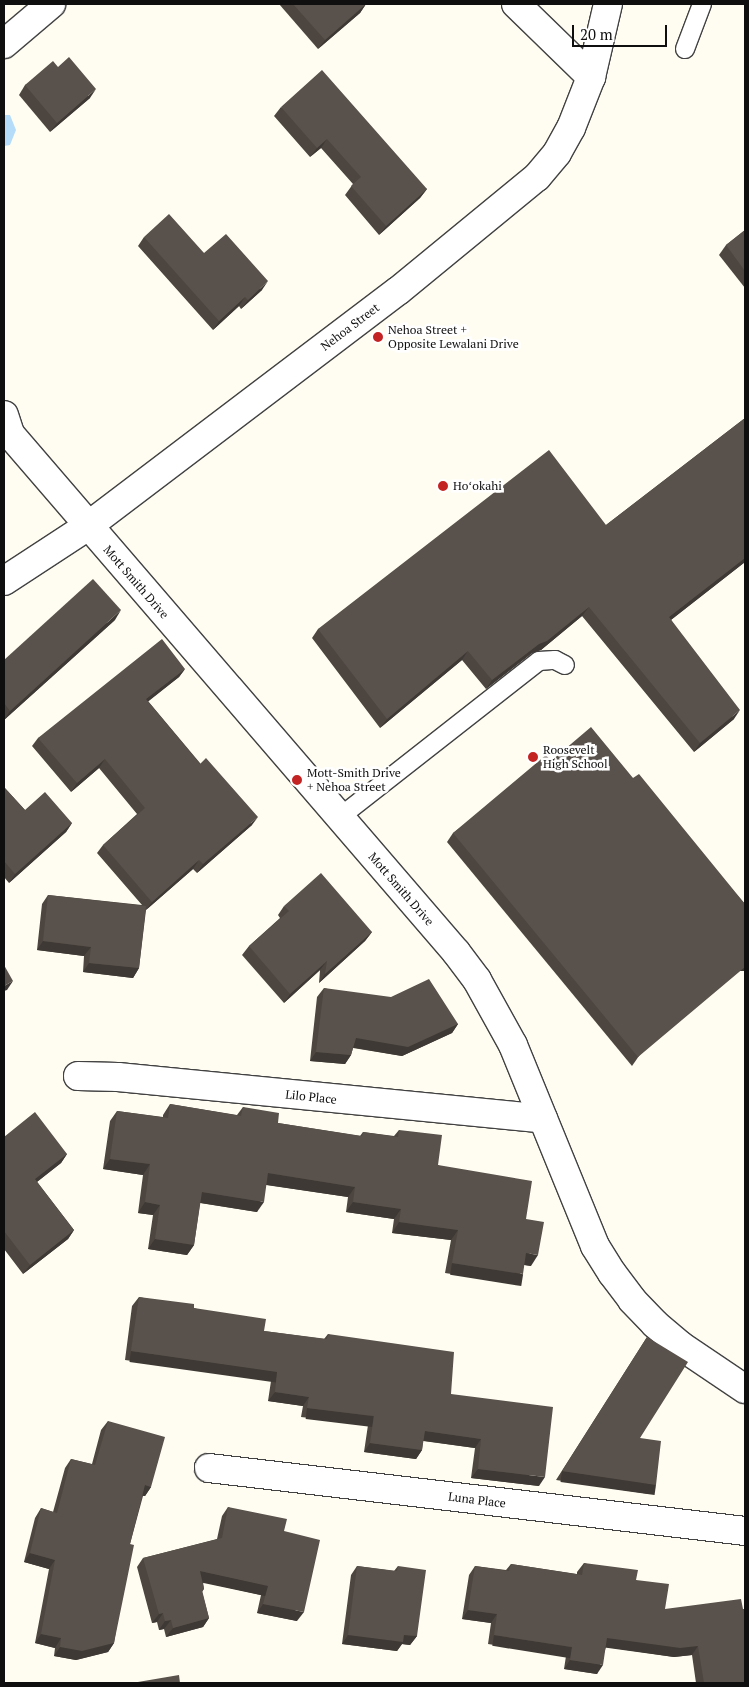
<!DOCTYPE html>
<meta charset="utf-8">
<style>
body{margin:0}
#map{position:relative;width:749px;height:1687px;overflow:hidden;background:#fffdf2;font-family:"PT Serif",serif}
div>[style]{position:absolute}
.water>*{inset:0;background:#b5dcf8}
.roads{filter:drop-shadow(1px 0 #424242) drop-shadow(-1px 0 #424242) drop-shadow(0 1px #424242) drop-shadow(0 -1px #424242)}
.service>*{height:18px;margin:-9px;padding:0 9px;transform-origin:9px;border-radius:9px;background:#fff}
.minor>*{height:28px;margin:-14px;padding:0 14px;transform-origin:14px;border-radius:14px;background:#fff}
.tertiary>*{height:28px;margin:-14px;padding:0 14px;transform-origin:14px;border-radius:14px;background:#fff}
.wall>*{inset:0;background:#4d4640}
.shaded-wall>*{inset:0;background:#3e3934;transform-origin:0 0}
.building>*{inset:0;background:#59514b}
.dots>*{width:14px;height:14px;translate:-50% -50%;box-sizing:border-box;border:2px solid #fff;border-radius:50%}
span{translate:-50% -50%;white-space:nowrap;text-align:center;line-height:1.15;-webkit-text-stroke:5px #fff;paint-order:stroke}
.street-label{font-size:12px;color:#0f0f0f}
.poi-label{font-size:12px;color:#0f0f0f}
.left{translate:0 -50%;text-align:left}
.frame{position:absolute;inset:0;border:5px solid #0f0f0f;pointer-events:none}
.scale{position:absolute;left:572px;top:25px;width:95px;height:22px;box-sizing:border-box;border:2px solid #0f0f0f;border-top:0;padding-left:6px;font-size:15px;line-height:18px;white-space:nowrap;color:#0f0f0f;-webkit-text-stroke:4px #fff;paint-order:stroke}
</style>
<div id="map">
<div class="water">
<i style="clip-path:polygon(4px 115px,10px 115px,16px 130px,10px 145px,4px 146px)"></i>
</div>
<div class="roads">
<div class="service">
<i style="left:685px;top:49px;width:48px;rotate:-69.3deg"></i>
<i style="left:340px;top:817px;width:253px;rotate:-38.1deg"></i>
<i style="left:539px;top:661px;width:16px;rotate:-4deg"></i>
<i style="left:555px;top:660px;width:11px;rotate:27deg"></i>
</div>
<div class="minor">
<i style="left:516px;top:4px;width:105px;rotate:44.2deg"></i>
<i style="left:4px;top:44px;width:62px;rotate:-40.4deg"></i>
<i style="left:78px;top:1076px;width:40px;rotate:1.4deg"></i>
<i style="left:118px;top:1077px;width:427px;rotate:5.6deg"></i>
<i style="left:209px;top:1468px;width:540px;rotate:6.7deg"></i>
</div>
<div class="tertiary">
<i style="left:4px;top:415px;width:20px;rotate:72deg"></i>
<i style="left:10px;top:434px;width:684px;rotate:49.27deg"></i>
<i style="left:456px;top:952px;width:35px;rotate:53deg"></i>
<i style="left:477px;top:980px;width:74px;rotate:61deg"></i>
<i style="left:513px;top:1045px;width:217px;rotate:67.8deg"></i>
<i style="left:595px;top:1246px;width:32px;rotate:58deg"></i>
<i style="left:612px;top:1273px;width:34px;rotate:53deg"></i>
<i style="left:632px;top:1300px;width:33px;rotate:46deg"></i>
<i style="left:655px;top:1324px;width:34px;rotate:40deg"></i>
<i style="left:681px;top:1346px;width:77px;rotate:33.9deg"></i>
<i style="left:4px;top:581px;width:100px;rotate:-33.2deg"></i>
<i style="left:88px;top:526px;width:389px;rotate:-37.2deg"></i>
<i style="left:398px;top:291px;width:180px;rotate:-39.4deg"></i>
<i style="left:537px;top:177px;width:31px;rotate:-50deg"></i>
<i style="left:557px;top:153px;width:29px;rotate:-61deg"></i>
<i style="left:571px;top:128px;width:55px;rotate:-68.6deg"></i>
<i style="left:591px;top:77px;width:75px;rotate:-76.9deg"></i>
</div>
</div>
<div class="wall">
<i style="clip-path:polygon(279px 4px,366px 4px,360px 13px,318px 49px)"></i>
<i style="clip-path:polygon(58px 67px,90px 98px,50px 132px,19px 95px,25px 85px)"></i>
<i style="clip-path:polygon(281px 107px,427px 189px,420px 198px,379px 235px,345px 195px,353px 184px,321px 148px,310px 157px,274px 116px)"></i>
<i style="clip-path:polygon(745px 230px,745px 288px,719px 255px,726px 245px)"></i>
<i style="clip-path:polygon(144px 237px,204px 253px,262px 290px,241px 309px,239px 306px,213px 330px,138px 246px)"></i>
<i style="clip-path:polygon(745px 418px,745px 562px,671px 620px,734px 719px,694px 752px,582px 616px,541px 650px,532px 653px,486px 689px,462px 660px,380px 728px,312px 638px,318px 629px,606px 525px)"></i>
<i style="clip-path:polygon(115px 620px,4px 720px,4px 660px)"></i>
<i style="clip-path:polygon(185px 669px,179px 677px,148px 701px,252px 825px,197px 873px,193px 869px,146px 910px,139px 968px,133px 978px,83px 972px,84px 956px,37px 950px,42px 904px,48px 895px,142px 905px,97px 853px,103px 845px,137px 814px,99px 768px,71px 792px,32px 746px,38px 738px)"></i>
<i style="clip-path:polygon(551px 761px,633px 778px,745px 904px,632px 1066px,447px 842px,453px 833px)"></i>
<i style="clip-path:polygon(4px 787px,25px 810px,72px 823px,66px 832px,9px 883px,4px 877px)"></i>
<i style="clip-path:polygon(284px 906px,372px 932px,365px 941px,319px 983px,320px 970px,284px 1003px,242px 955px,249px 946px,280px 918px,278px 915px)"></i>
<i style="clip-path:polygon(324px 988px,458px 1024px,452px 1033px,402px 1056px,353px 1048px,351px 1055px,345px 1064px,310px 1061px,317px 997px)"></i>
<i style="clip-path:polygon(170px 1104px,237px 1115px,243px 1107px,278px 1123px,360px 1136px,363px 1132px,394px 1136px,399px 1130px,438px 1165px,526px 1219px,531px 1266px,524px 1265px,516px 1284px,445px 1273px,451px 1240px,392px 1233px,394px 1219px,346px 1212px,348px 1197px,266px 1185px,257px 1212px,200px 1203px,194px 1245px,187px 1255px,148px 1249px,153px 1215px,138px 1213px,143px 1175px,103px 1169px,110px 1121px,117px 1111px,163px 1117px,163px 1115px)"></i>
<i style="clip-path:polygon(4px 1137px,67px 1154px,61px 1163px,37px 1182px,74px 1230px,68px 1239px,23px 1274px,4px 1249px)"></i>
<i style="clip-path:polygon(139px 1297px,194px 1308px,264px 1331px,324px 1339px,328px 1334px,451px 1394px,539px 1486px,471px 1478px,475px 1448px,423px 1441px,422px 1450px,416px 1459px,364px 1452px,368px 1425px,301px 1417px,303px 1406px,268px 1401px,271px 1381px,125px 1360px,132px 1306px)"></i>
<i style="clip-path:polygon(647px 1337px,640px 1438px,649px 1494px,556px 1480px)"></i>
<i style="clip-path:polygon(108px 1421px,151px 1487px,145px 1496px,143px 1496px,130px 1544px,114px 1643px,108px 1652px,76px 1660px,54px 1656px,55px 1648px,35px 1643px,49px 1569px,24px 1562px,35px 1518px,41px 1508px,53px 1512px,65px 1468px,71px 1459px,92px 1464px,101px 1430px)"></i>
<i style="clip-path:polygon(228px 1507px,284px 1531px,297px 1621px,257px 1613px,261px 1595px,203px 1582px,204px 1589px,202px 1592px,209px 1618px,203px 1627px,166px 1637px,164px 1629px,159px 1630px,157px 1622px,152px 1623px,137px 1567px,143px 1558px,217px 1539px,222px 1516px)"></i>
<i style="clip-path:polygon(584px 1563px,636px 1580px,665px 1609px,745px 1683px,696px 1683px,692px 1655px,674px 1657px,606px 1647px,597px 1674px,564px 1669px,566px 1656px,488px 1644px,491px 1623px,462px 1619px,469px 1575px,475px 1566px,506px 1570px,511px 1564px,577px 1574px,577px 1572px)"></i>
<i style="clip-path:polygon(357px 1566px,394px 1571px,398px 1566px,417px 1636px,410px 1645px,402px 1644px,397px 1651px,342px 1644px,351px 1575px)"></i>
</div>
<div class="shaded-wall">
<i style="clip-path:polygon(366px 4px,360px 13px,318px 49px,325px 40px)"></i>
<i style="clip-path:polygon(96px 89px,90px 98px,50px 132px,57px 123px)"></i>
<i style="clip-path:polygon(327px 139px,321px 148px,310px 157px,317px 148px)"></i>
<i style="clip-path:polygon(427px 189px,420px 198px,379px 235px,386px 226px)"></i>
<i style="clip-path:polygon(268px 281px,262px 290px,241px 309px,248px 300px)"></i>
<i style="clip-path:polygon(245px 297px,239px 306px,213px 330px,219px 321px)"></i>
<i style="clip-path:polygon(745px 558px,745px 562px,663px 626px,669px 617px)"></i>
<i style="clip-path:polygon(589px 607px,582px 616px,541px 650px,532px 653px,486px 689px,492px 680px,539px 644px)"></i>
<i style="clip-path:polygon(121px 610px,115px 620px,4px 720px,10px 711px)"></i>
<i style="clip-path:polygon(468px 651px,462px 660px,380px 728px,387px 719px)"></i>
<i style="clip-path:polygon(185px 669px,179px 677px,140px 708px,146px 699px)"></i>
<i style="clip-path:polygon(740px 710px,734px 719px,694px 752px,700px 743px)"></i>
<i style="clip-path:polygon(105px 759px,99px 768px,71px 792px,77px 783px)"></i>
<i style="clip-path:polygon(258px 817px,252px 825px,197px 873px,203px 864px)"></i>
<i style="clip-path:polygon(72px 823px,66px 832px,9px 883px,15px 874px)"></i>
<i style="clip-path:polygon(199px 860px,193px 869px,146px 910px,152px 902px)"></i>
<i style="clip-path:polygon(372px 932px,365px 941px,319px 983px,325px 974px)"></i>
<i style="clip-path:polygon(43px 941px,91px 947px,84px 956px,37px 950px)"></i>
<i style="clip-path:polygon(327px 961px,320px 970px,284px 1003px,290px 994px)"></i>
<i style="clip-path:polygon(89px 963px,139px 968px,133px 978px,83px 972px)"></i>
<i style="left:745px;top:967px;width:4px;height:140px;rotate:90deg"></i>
<i style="clip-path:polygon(13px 981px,7px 990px,4px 991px,4px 986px)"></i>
<i style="clip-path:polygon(458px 1024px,452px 1033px,402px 1056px,350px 1047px,356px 1038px)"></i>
<i style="clip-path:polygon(316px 1052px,351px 1055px,345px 1064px,310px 1061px)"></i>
<i style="clip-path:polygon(67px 1154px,61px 1163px,29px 1188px,35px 1179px)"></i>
<i style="clip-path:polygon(110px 1159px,150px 1164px,143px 1175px,103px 1169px)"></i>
<i style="clip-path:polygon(268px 1173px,355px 1187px,348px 1197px,261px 1184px)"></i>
<i style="clip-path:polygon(202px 1192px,264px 1202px,257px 1212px,195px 1202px)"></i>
<i style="clip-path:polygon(145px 1202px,160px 1205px,153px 1215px,138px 1213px)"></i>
<i style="clip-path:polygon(353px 1202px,401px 1209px,394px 1219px,346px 1212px)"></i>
<i style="clip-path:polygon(399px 1222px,458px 1230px,451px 1240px,392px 1233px)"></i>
<i style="clip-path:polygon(74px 1230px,68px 1239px,23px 1274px,30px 1265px)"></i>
<i style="clip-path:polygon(155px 1239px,194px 1245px,187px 1255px,148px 1249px)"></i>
<i style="clip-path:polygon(526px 1253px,538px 1255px,531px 1266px,519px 1264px)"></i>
<i style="left:452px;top:1263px;width:72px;height:12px;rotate:9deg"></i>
<i style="left:131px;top:1351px;width:148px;height:11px;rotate:8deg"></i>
<i style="clip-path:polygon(275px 1392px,309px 1397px,303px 1406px,268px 1401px)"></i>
<i style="left:307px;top:1408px;width:67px;height:11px;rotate:7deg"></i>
<i style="clip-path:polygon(425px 1431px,481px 1439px,475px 1448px,418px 1440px)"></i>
<i style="clip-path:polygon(370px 1443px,422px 1450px,416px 1459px,364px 1452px)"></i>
<i style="clip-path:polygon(478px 1469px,545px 1477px,539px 1486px,471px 1478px)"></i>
<i style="left:562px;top:1471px;width:95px;height:11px;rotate:8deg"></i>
<i style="clip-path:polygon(145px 1485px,151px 1487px,145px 1496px,139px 1494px)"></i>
<i style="clip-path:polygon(30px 1553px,55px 1560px,49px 1569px,24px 1562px)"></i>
<i style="left:200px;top:1571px;width:70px;height:11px;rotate:12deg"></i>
<i style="clip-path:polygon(263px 1604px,304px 1612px,297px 1621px,257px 1613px)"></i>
<i style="clip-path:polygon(468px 1610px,497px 1614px,491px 1623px,462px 1619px)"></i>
<i style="clip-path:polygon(163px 1613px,157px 1622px,152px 1623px,159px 1614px)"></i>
<i style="clip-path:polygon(209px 1618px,203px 1627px,166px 1637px,173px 1628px)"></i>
<i style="clip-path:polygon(171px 1620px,164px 1629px,159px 1630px,165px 1621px)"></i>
<i style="clip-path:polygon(41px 1634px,61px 1638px,55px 1648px,35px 1643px)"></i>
<i style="clip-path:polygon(348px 1635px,404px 1635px,417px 1636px,410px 1645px,402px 1644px,397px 1651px,342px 1644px)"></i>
<i style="left:494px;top:1635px;width:79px;height:11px;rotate:9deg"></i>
<i style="clip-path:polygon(607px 1638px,698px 1646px,692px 1655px,674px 1657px,601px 1647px)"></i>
<i style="clip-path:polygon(114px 1643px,108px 1652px,76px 1660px,54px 1656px,60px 1647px)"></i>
<i style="clip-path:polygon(570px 1660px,603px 1665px,597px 1674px,564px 1669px)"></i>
</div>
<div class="building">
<i style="clip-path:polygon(293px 4px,366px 4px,325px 40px)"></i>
<i style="clip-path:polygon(69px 57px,96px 89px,57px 123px,25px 85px,53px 61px,58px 67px)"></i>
<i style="clip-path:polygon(322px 70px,427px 189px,386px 226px,351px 186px,361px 177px,327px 139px,317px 148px,281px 107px)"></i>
<i style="clip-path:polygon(169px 214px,204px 253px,226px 234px,268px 281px,248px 300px,245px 297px,219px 321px,144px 237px)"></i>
<i style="clip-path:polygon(745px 230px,745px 271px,726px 245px)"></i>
<i style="clip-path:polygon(745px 418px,745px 558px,669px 617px,740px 710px,700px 743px,589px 607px,547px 641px,539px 644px,492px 680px,468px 651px,387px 719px,318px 629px,549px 450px,606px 525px)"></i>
<i style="clip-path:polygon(93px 579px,121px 610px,10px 711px,4px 703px,4px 660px)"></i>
<i style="clip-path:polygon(162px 639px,185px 669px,146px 699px,200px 764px,206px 758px,258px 817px,203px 864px,199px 860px,152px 902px,103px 845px,145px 808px,105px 759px,77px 783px,38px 738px)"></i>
<i style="clip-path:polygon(591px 727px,633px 778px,639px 774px,745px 904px,745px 967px,638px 1057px,453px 833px,546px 755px,551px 761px)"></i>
<i style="clip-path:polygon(4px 787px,25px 810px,45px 792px,72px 823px,15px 874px,4px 861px)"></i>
<i style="clip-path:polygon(321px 873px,372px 932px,325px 974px,327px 961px,290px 994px,249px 946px,289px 911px,284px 906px)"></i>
<i style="clip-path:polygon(48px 895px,146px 906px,139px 968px,89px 963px,91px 947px,43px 941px)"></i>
<i style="clip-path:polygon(4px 965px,13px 981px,4px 986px)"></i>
<i style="clip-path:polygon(429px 979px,458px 1024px,408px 1047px,356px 1038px,351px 1055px,316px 1052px,324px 988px,391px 997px)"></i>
<i style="clip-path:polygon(170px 1104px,241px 1116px,243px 1107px,279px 1113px,278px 1123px,362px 1136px,363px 1132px,398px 1137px,399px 1130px,442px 1135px,438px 1165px,532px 1181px,526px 1219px,544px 1222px,538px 1255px,526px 1253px,523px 1274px,452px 1263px,458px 1230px,399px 1222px,401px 1209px,353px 1202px,355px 1187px,268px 1173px,264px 1202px,202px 1192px,194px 1245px,155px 1239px,160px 1205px,145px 1202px,150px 1164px,110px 1159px,117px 1111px,168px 1118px)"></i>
<i style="clip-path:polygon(35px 1112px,67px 1154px,35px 1179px,74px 1230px,30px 1265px,4px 1231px,4px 1137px)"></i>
<i style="clip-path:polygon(139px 1297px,194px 1304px,194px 1308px,266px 1319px,264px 1331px,327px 1339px,328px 1334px,454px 1352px,451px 1394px,553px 1407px,545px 1477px,478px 1469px,481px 1439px,425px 1431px,422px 1450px,370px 1443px,374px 1416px,307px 1408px,309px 1397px,275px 1392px,277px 1372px,131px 1351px)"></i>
<i style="clip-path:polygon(647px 1337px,688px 1362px,640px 1438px,661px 1441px,656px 1485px,562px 1471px)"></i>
<i style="clip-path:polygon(108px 1421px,165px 1437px,151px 1487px,145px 1485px,130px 1544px,134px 1545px,114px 1643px,82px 1651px,60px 1647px,61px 1638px,41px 1634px,55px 1560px,30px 1553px,41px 1508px,57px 1513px,71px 1459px,95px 1465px)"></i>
<i style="clip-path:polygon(228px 1507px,287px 1519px,284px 1531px,320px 1540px,304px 1612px,263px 1604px,268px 1586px,200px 1571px,204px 1589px,202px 1590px,209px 1618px,173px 1628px,171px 1620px,165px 1621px,163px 1613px,159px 1614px,143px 1558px,222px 1538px)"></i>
<i style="clip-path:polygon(584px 1563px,638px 1570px,636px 1580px,669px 1584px,665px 1609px,741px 1599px,743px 1609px,745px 1609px,745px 1683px,704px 1683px,698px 1646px,680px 1648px,607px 1638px,603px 1665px,570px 1660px,572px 1647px,494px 1635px,497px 1614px,468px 1610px,475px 1566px,509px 1571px,511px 1564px,582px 1575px)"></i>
<i style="clip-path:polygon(357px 1566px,397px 1571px,398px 1566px,426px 1570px,417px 1636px,404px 1635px,403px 1642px,348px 1635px)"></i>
<i style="clip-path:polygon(179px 1675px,180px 1683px,132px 1683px)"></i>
</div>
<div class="dots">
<i style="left:378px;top:337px;background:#c42324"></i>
<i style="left:443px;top:486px;background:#c42324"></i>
<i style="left:533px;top:757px;background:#c42324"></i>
<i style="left:297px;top:780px;background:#c42324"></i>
</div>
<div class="street-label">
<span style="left:350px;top:327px;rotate:-37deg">Nehoa Street</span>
<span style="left:136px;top:582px;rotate:49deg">Mott Smith Drive</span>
<span style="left:401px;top:889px;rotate:49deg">Mott Smith Drive</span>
<span style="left:311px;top:1097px;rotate:6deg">Lilo Place</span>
<span style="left:477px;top:1500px;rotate:7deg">Luna Place</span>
</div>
<div class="poi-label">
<span class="left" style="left:388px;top:337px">Nehoa Street +<br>Opposite Lewalani Drive</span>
<span class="left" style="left:453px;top:486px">Hoʻokahi</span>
<span class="left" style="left:543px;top:757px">Roosevelt<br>High School</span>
<span class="left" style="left:307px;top:780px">Mott-Smith Drive<br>+ Nehoa Street</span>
</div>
<div class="frame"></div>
<div class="scale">20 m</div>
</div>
